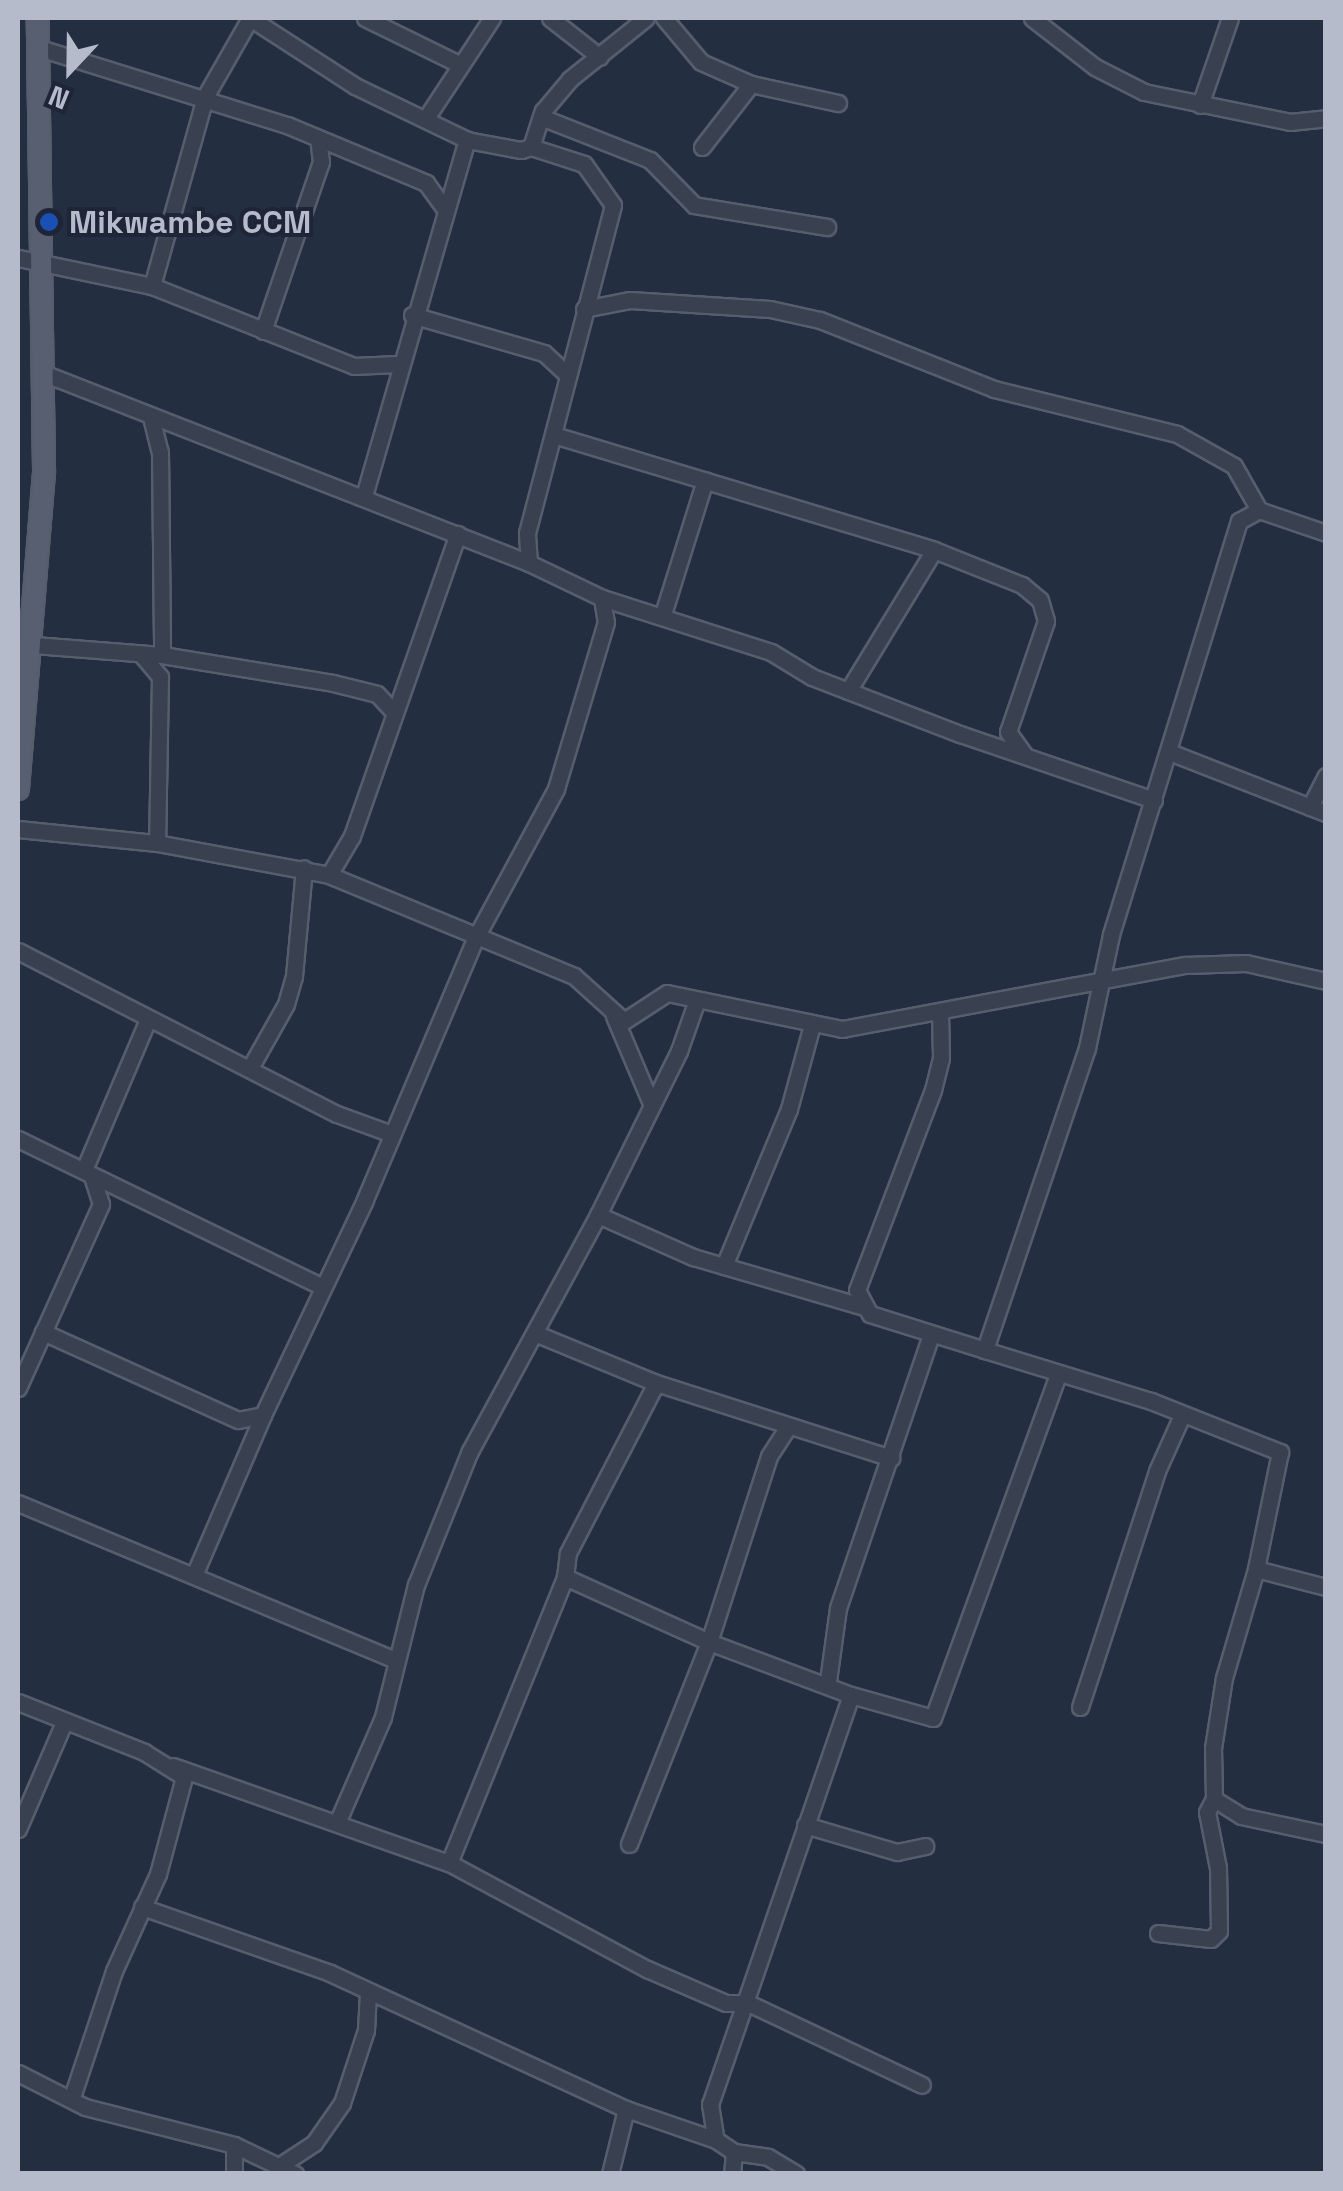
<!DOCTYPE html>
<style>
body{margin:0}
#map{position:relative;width:1343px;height:2191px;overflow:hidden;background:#242e41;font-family:"Space Grotesk",sans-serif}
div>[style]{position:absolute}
.roads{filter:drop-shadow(2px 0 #565e6e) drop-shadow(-2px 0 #565e6e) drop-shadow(0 2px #565e6e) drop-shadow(0 -2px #565e6e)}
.minor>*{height:15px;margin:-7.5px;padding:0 7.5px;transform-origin:7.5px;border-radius:7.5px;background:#394050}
.major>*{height:20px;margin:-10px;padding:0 10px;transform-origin:10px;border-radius:10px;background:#575f70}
.dots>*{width:28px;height:28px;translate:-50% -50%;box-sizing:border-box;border:5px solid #1d2536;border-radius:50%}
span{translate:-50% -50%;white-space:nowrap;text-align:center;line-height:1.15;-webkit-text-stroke:8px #1d2536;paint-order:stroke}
.poi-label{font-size:32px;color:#b5bbcb;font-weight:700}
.left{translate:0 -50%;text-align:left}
.frame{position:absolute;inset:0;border:20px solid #b5bbcb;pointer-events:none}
.north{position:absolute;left:20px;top:20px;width:100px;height:100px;-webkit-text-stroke:8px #1d2536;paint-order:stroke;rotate:202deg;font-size:28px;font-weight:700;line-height:40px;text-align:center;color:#b5bbcb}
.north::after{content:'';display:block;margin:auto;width:35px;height:45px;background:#b5bbcb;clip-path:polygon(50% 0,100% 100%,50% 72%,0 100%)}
</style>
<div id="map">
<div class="roads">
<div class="minor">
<i style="left:365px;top:18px;width:105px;rotate:26.1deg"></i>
<i style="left:550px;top:18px;width:63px;rotate:38deg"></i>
<i style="left:664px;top:18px;width:57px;rotate:49.9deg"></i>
<i style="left:701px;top:62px;width:55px;rotate:23.7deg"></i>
<i style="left:751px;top:84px;width:89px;rotate:12.3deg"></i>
<i style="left:1032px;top:18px;width:80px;rotate:37.9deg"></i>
<i style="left:1095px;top:67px;width:55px;rotate:27deg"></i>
<i style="left:1144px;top:92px;width:149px;rotate:11.6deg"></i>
<i style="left:1290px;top:122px;width:36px;rotate:-6deg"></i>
<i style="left:36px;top:47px;width:263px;rotate:17.3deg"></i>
<i style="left:287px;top:125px;width:151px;rotate:22.6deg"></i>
<i style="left:426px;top:183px;width:32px;rotate:54deg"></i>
<i style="left:1200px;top:105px;width:92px;rotate:-71deg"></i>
<i style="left:541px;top:117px;width:117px;rotate:21.5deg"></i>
<i style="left:650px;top:160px;width:63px;rotate:45.6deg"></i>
<i style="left:694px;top:205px;width:135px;rotate:9.4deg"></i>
<i style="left:426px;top:118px;width:120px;rotate:-56.6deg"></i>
<i style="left:702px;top:147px;width:80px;rotate:-52.1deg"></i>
<i style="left:18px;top:258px;width:137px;rotate:11.8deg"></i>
<i style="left:152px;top:286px;width:217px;rotate:21.6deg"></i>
<i style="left:354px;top:366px;width:43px;rotate:-2.7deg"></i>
<i style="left:152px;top:286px;width:196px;rotate:-74.3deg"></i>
<i style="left:205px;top:97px;width:91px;rotate:-60.3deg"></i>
<i style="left:250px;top:18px;width:125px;rotate:32.9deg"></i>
<i style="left:355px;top:86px;width:124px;rotate:25.7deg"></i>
<i style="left:467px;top:140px;width:55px;rotate:10.5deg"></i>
<i style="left:521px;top:150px;width:10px;rotate:-17deg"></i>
<i style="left:531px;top:147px;width:38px;rotate:-72deg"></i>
<i style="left:543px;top:111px;width:42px;rotate:-49.8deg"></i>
<i style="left:570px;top:79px;width:97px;rotate:-38.8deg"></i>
<i style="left:584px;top:309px;width:47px;rotate:-11.1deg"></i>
<i style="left:630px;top:300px;width:140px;rotate:3.7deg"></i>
<i style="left:770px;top:309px;width:51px;rotate:12.4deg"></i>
<i style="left:820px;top:320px;width:187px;rotate:21.6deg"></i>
<i style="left:994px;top:389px;width:188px;rotate:13.8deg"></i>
<i style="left:1177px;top:434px;width:65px;rotate:29.3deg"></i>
<i style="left:1234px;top:466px;width:51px;rotate:60.4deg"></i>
<i style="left:412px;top:315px;width:137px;rotate:16.1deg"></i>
<i style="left:544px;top:353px;width:33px;rotate:43deg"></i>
<i style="left:263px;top:331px;width:179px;rotate:-71.1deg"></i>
<i style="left:321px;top:162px;width:24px;rotate:-97deg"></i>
<i style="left:43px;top:373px;width:522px;rotate:21.35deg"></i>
<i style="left:529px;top:563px;width:81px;rotate:25.6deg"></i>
<i style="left:602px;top:598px;width:24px;rotate:81deg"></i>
<i style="left:606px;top:622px;width:174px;rotate:106.7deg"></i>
<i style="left:556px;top:789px;width:170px;rotate:118.4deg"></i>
<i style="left:475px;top:939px;width:283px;rotate:112.9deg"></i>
<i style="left:365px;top:1200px;width:238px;rotate:115.4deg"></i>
<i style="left:263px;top:1415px;width:25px;rotate:169deg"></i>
<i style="left:238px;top:1420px;width:214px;rotate:-155.7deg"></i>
<i style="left:151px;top:417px;width:36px;rotate:76deg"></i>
<i style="left:160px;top:452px;width:203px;rotate:89.4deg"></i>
<i style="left:554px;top:435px;width:397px;rotate:16.8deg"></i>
<i style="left:934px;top:550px;width:95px;rotate:21.7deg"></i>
<i style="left:1022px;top:585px;width:23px;rotate:40deg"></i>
<i style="left:1040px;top:600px;width:22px;rotate:74deg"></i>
<i style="left:1046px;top:621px;width:117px;rotate:108.9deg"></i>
<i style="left:1008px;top:732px;width:27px;rotate:54deg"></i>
<i style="left:364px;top:496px;width:371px;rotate:-73.9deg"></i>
<i style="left:1326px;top:533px;width:71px;rotate:-161.1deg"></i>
<i style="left:1259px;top:510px;width:23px;rotate:151deg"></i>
<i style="left:1239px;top:521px;width:433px;rotate:107.2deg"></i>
<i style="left:1111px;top:935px;width:116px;rotate:102deg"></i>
<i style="left:1087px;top:1048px;width:319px;rotate:108.7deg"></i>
<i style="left:985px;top:1350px;width:174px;rotate:17.1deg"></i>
<i style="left:1151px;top:1401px;width:139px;rotate:21.6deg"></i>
<i style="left:1280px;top:1452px;width:119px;rotate:101.6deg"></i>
<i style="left:1256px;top:1569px;width:72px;rotate:14.4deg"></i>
<i style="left:529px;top:563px;width:30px;rotate:-94deg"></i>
<i style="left:527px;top:533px;width:339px;rotate:-75.3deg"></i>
<i style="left:613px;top:205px;width:50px;rotate:-125.3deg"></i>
<i style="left:584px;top:164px;width:56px;rotate:-162.2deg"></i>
<i style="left:602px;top:598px;width:177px;rotate:17.7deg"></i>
<i style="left:771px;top:652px;width:48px;rotate:31.4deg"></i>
<i style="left:812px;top:677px;width:159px;rotate:21.1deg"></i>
<i style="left:960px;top:734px;width:205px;rotate:18.8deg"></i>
<i style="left:663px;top:614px;width:140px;rotate:-72.6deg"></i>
<i style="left:34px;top:645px;width:128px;rotate:4.5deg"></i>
<i style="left:162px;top:655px;width:173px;rotate:9.3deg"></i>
<i style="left:333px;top:683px;width:45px;rotate:14deg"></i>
<i style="left:377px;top:694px;width:23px;rotate:47deg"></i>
<i style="left:141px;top:654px;width:30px;rotate:50deg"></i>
<i style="left:160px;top:677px;width:166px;rotate:91deg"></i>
<i style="left:848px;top:691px;width:165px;rotate:-58.6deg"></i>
<i style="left:1172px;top:753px;width:165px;rotate:21.3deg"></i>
<i style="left:1310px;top:807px;width:35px;rotate:-63deg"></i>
<i style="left:18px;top:829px;width:140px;rotate:5.8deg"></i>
<i style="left:157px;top:843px;width:175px;rotate:10.5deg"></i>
<i style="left:329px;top:875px;width:265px;rotate:22.4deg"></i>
<i style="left:574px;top:976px;width:67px;rotate:42deg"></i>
<i style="left:624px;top:1021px;width:51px;rotate:-33.1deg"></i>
<i style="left:667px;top:993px;width:179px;rotate:11.6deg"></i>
<i style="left:842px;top:1029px;width:349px;rotate:-10.6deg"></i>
<i style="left:1185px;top:965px;width:61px;rotate:-1.9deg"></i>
<i style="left:1246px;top:963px;width:82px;rotate:12.7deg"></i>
<i style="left:329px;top:875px;width:45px;rotate:-59.5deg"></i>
<i style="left:352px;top:836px;width:320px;rotate:-70.7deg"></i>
<i style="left:18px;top:951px;width:358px;rotate:27.1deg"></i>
<i style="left:337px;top:1114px;width:59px;rotate:20deg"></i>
<i style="left:940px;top:1013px;width:45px;rotate:88.7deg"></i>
<i style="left:941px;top:1058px;width:33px;rotate:104deg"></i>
<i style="left:933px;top:1090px;width:214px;rotate:110.8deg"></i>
<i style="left:857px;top:1290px;width:27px;rotate:62deg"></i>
<i style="left:870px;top:1314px;width:121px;rotate:17.4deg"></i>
<i style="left:614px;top:1016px;width:95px;rotate:67deg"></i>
<i style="left:250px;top:1068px;width:73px;rotate:-60.6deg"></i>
<i style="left:286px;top:1004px;width:29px;rotate:-74deg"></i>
<i style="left:294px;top:976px;width:108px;rotate:-84.7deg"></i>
<i style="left:18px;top:1139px;width:337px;rotate:25.9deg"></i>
<i style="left:84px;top:1170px;width:164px;rotate:-67deg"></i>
<i style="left:598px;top:1215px;width:104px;rotate:23.9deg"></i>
<i style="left:693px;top:1257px;width:178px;rotate:16.3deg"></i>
<i style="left:724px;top:1266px;width:170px;rotate:-67.5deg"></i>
<i style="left:789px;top:1109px;width:87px;rotate:-74.7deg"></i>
<i style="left:537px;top:1334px;width:129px;rotate:22.4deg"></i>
<i style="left:656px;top:1383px;width:247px;rotate:17.7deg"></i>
<i style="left:18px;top:1388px;width:202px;rotate:-65.7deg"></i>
<i style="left:101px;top:1204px;width:28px;rotate:-108deg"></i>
<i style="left:18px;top:1503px;width:408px;rotate:22.6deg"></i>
<i style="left:195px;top:1573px;width:172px;rotate:-66.7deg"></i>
<i style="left:565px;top:1577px;width:158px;rotate:24.3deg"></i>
<i style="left:709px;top:1642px;width:152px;rotate:20.5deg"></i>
<i style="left:851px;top:1695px;width:433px;rotate:109deg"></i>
<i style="left:710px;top:2104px;width:36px;rotate:81deg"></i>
<i style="left:716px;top:2140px;width:22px;rotate:34deg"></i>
<i style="left:734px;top:2152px;width:22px;rotate:95deg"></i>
<i style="left:828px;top:1681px;width:74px;rotate:-82.2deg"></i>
<i style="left:838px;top:1608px;width:286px;rotate:-71.2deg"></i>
<i style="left:851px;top:1695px;width:85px;rotate:15.7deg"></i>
<i style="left:933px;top:1718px;width:363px;rotate:-70deg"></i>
<i style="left:18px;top:1702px;width:136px;rotate:21.6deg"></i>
<i style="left:144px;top:1752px;width:47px;rotate:32deg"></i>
<i style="left:184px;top:1777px;width:100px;rotate:105deg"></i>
<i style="left:158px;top:1874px;width:107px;rotate:114.4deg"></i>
<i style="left:114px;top:1971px;width:133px;rotate:108.4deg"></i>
<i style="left:1080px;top:1707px;width:248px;rotate:-71.9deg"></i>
<i style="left:1157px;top:1471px;width:61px;rotate:-65.9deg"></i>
<i style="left:173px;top:1766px;width:293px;rotate:19.4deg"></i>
<i style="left:449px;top:1863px;width:225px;rotate:28.2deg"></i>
<i style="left:647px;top:1969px;width:86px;rotate:23.3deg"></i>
<i style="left:726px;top:2003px;width:22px"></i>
<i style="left:748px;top:2003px;width:192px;rotate:25.2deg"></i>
<i style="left:1214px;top:1799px;width:32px;rotate:32deg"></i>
<i style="left:1241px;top:1816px;width:87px;rotate:12deg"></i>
<i style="left:337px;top:1823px;width:116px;rotate:-66.5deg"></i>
<i style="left:383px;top:1717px;width:136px;rotate:-76deg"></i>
<i style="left:416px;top:1585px;width:144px;rotate:-68.1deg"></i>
<i style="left:470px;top:1451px;width:268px;rotate:-61.5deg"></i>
<i style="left:598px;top:1215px;width:183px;rotate:-63.7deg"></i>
<i style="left:679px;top:1051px;width:54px;rotate:-70.6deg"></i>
<i style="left:805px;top:1825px;width:96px;rotate:16.4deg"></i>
<i style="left:897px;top:1852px;width:29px;rotate:-12deg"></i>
<i style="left:18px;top:1829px;width:116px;rotate:-66.7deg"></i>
<i style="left:629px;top:1844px;width:217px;rotate:-68.4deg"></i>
<i style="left:709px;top:1642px;width:195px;rotate:-72.1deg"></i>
<i style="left:769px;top:1456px;width:35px;rotate:-57deg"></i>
<i style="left:449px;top:1863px;width:309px;rotate:-67.9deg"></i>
<i style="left:565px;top:1577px;width:24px;rotate:-83deg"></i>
<i style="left:568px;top:1553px;width:191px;rotate:-62.6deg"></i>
<i style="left:142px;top:1907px;width:199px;rotate:19.3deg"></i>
<i style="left:330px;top:1973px;width:326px;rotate:24.7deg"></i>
<i style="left:626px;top:2109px;width:95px;rotate:19deg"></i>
<i style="left:1158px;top:1933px;width:53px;rotate:6.5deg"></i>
<i style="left:1211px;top:1939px;width:11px;rotate:-45deg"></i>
<i style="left:1219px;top:1931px;width:63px;rotate:-90.9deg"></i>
<i style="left:1218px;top:1868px;width:57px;rotate:-101.1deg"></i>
<i style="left:1207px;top:1812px;width:15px;rotate:-62deg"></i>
<i style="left:1214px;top:1799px;width:51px;rotate:-91.1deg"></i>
<i style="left:1213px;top:1748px;width:71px;rotate:-81.1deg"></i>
<i style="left:1224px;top:1678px;width:114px;rotate:-73.6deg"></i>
<i style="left:18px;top:2073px;width:75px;rotate:26.9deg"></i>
<i style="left:85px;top:2107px;width:154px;rotate:14.3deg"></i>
<i style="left:234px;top:2145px;width:68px;rotate:25.4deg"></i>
<i style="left:234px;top:2145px;width:29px;rotate:90deg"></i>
<i style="left:734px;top:2152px;width:34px;rotate:8deg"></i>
<i style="left:768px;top:2157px;width:33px;rotate:31deg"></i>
<i style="left:279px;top:2166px;width:42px;rotate:-33.3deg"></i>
<i style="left:314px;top:2143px;width:49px;rotate:-55deg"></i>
<i style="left:342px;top:2103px;width:77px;rotate:-71.8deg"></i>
<i style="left:366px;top:2030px;width:37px;rotate:-87deg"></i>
<i style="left:610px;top:2174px;width:67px;rotate:-76.2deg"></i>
</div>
<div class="major">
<i style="left:18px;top:789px;width:320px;rotate:-85.3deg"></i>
<i style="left:44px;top:470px;width:452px;rotate:-90.8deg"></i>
</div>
</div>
<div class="dots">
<i style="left:49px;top:222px;background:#1a4fb4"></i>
</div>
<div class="poi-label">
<span class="left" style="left:69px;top:222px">Mikwambe CCM</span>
</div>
<div class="frame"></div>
<div class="north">N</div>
</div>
